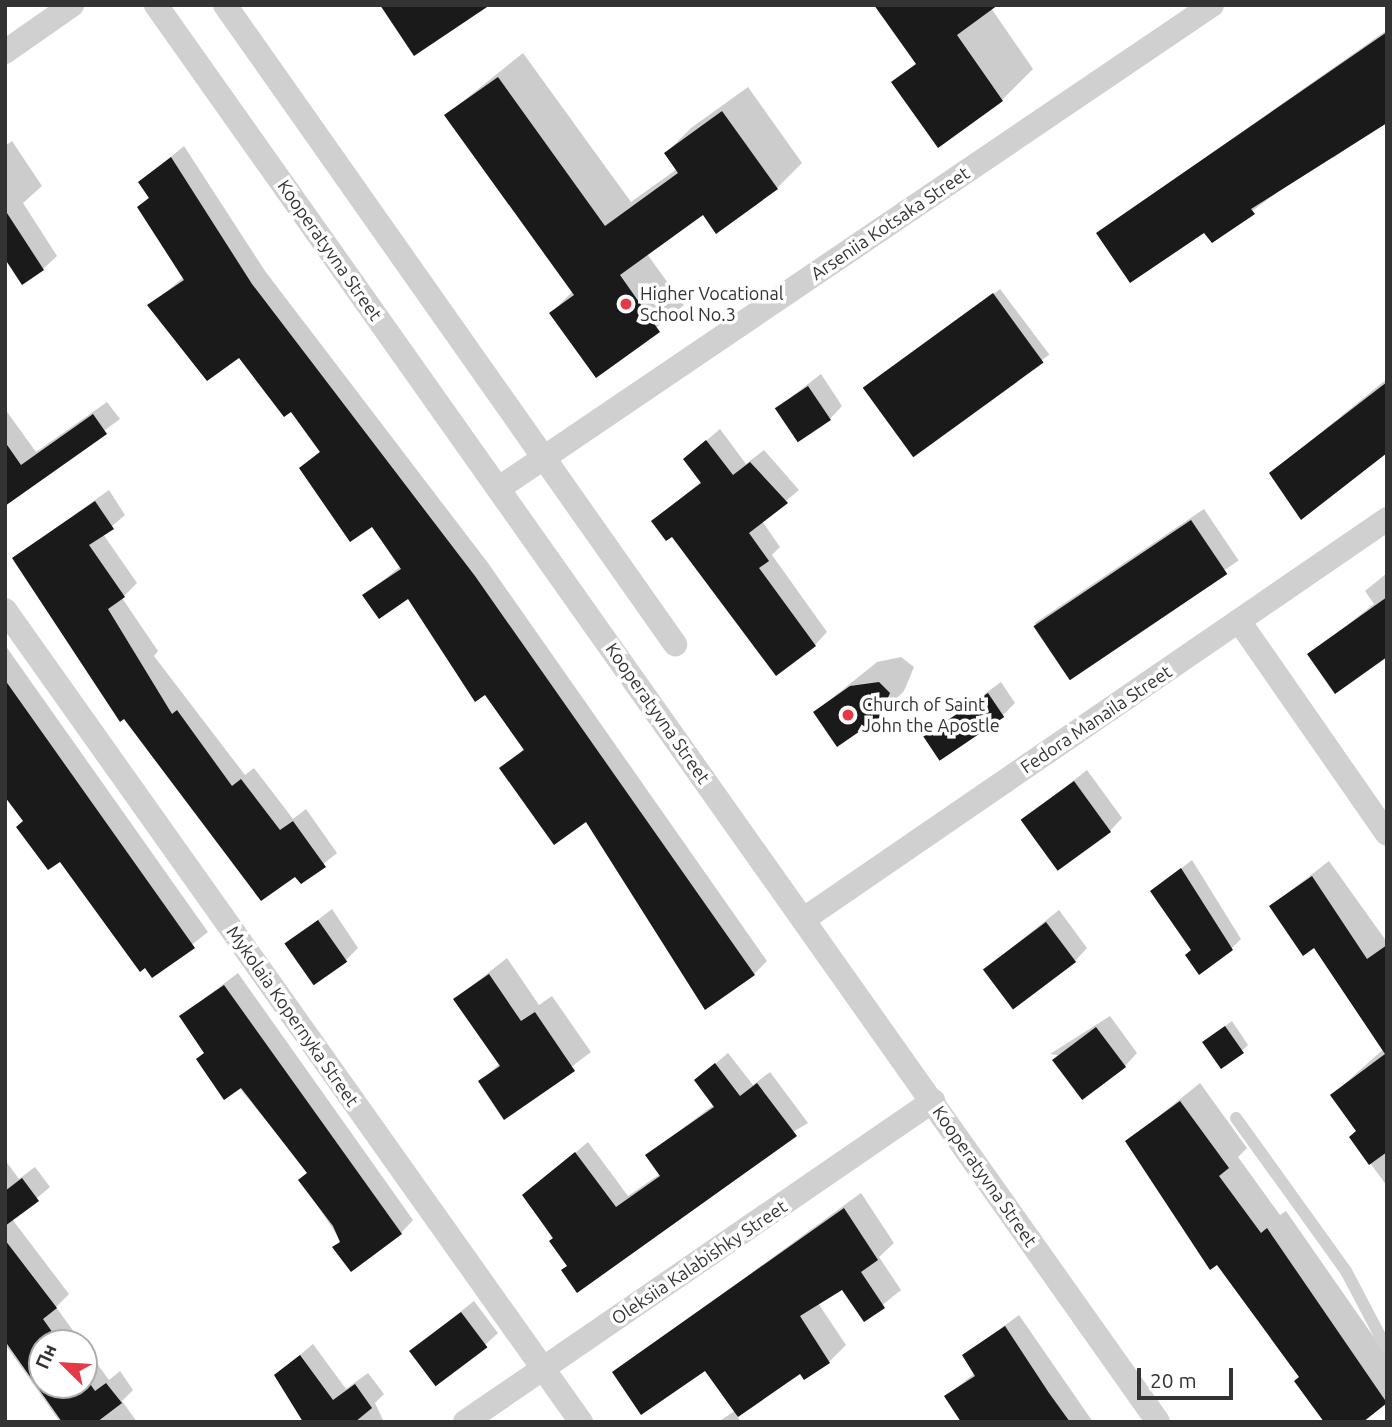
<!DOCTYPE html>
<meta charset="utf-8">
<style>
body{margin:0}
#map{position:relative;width:1392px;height:1427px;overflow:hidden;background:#fff;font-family:Ubuntu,sans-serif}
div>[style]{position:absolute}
.shadow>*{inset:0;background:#0003;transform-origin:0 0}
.building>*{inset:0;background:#1a1a1a;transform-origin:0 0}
.service>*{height:12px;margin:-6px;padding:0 6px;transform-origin:6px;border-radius:6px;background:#d0d0d0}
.minor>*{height:24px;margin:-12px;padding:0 12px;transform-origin:12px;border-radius:12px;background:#d0d0d0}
.dots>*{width:19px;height:19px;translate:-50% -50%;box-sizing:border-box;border:4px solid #fff;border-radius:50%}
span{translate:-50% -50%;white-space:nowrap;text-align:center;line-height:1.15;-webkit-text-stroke:7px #fff;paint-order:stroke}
.street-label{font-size:18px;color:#333}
.poi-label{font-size:18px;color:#333}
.left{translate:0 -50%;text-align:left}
.frame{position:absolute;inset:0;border:7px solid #333;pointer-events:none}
.north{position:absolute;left:28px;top:1329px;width:70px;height:70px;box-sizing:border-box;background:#fff;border:2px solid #adadad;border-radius:50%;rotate:294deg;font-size:19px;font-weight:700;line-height:28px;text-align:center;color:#333}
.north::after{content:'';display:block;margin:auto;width:24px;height:32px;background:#e63946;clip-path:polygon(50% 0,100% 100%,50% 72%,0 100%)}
.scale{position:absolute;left:1137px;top:1368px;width:96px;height:32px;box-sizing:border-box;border:4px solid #333;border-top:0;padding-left:9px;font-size:21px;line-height:24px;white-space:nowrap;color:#333;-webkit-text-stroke:5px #fff;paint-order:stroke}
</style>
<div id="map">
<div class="shadow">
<i style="clip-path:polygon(991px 8px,1033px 69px,1002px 100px,893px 82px)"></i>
<i style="clip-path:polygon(1387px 30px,1387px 105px,1376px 128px,1333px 158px,1330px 153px,1212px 241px,1205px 230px,1098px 233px)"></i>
<i style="clip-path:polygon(523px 53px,631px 202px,677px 169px,666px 153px,691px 128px,748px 87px,802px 163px,777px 188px,703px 213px,647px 254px,684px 305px,597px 376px,551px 313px,573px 291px,446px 115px)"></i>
<i style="clip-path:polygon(12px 141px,42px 186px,23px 203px,57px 256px,43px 269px,5px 256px,5px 146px)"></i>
<i style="clip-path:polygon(184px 146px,265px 271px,488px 563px,767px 961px,754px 974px,587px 820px,501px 768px,525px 748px,486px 692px,408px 596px,365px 595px,401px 566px,372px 525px,301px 469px,321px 450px,291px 409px,240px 356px,167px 320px,162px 324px,149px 306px,184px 277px,139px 207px,150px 196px,140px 182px)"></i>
<i style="left:1000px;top:289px;width:82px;height:159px;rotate:53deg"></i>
<i style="clip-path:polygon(821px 374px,842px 406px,830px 419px,777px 408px)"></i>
<i style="clip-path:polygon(1387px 379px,1387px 451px,1301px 517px,1271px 473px)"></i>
<i style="clip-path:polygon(107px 402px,120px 419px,5px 504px,5px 409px,36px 452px)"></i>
<i style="clip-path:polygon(720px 429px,746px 464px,764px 450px,799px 490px,762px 521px,780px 547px,772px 555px,827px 632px,815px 645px,653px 521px,702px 481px,685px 459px)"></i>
<i style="clip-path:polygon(109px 490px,125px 515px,103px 534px,137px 583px,122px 598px,158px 651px,154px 656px,245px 775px,254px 768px,293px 819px,306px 809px,337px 853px,301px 882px,14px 558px)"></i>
<i style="left:1204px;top:509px;width:62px;height:204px;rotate:56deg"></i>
<i style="clip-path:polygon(1387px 573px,1387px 656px,1309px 655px,1374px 604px,1365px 591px)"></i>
<i style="clip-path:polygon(5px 645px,208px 932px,153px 975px,5px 794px)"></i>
<i style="clip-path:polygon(901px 657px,914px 667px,904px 691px,878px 717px,815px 712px,877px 662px)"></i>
<i style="clip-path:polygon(1001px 682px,1015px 703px,1003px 715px,926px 737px)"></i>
<i style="clip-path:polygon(1087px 770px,1122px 818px,1110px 831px,1023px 820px)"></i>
<i style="clip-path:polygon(1192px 860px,1241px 939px,1232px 948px,1193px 949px,1152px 891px)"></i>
<i style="clip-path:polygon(1329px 861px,1387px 942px,1387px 1004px,1271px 906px)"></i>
<i style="clip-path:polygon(332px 909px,358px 948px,346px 960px,287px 944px)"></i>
<i style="clip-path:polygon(1059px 910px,1087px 948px,1075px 961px,985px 969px)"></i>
<i style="clip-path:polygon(507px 958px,539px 1005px,552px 996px,591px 1052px,505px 1117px,480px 1082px,500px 1063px,455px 999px)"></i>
<i style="clip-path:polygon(238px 973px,413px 1220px,401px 1233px,341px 1241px,300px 1180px,308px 1172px,181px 1016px)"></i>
<i style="clip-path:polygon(1110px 1016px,1137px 1053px,1125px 1066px,1050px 1054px)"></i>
<i style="clip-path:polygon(1232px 1021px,1248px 1045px,1242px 1051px,1210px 1037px)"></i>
<i style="clip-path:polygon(1387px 1046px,1387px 1186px,1351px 1137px,1358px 1130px,1332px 1095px)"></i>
<i style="clip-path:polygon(728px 1053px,753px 1085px,770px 1072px,808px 1123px,569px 1265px,525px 1195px,588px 1142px,628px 1196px,660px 1174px,647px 1155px,715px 1104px,696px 1080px)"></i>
<i style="clip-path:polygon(1200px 1083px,1247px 1148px,1238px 1157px,1280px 1215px,1286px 1211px,1387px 1356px,1387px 1402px,1360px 1422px,1301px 1376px,1127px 1142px)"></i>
<i style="clip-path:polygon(5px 1160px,19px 1179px,35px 1167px,50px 1187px,12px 1219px,69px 1294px,56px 1307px,82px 1343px,42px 1343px,42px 1385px,84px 1385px,84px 1346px,109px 1380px,120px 1371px,133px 1390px,122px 1401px,137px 1422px,60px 1422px,5px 1344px)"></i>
<i style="clip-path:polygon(861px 1193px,894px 1243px,879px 1257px,901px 1290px,864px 1320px,843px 1288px,818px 1303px,846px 1345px,829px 1362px,801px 1372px,737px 1416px,741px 1422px,718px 1422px,736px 1410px,706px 1368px,614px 1373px)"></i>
<i style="clip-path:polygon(474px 1301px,498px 1333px,485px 1345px,411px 1351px)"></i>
<i style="clip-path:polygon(1019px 1315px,1093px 1422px,1008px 1422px,946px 1396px,975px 1373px,964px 1355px)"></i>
<i style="clip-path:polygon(313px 1344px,346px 1389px,368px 1373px,384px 1394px,375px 1403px,384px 1422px,310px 1422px,276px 1375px)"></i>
</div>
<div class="building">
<i style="clip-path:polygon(380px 5px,490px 5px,414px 56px)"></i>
<i style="clip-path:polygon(874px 5px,998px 5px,957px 35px,1003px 101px,938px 148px,891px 82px,916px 64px)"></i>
<i style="clip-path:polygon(1387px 32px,1387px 123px,1251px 209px,1255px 214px,1212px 243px,1204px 233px,1130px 283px,1096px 233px)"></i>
<i style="clip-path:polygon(498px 77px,605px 226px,678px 173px,664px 153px,722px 111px,778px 189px,716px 234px,703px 215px,620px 275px,660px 332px,596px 378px,549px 313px,574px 295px,444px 115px)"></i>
<i style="clip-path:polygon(171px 157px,252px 284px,475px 576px,755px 975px,705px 1010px,586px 822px,554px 845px,499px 768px,524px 750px,485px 695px,475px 702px,408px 599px,379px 619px,362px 595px,401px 569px,372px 527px,350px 542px,299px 468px,320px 452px,291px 412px,284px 417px,239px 358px,207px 381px,147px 305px,184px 280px,137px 207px,149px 198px,138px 182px)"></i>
<i style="clip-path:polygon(5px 210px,44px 270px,22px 285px,5px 259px)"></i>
<i style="left:993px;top:293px;width:86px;height:161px;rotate:54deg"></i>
<i style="clip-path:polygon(1387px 382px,1387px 453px,1301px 520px,1269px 473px)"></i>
<i style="left:808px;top:386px;width:41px;height:40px;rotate:56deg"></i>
<i style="clip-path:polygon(93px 414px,107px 434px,5px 506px,5px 442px,21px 465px)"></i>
<i style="clip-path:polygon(706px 440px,733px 475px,750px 462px,788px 503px,749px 533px,769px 561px,759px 568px,816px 646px,776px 676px,672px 537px,666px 541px,651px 521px,701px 483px,683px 459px)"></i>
<i style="clip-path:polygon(95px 501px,114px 529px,89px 545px,125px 597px,108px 609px,172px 714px,177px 710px,232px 786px,241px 779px,280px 830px,293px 821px,326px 867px,301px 884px,295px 877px,261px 901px,124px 719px,120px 722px,12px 558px)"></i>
<i style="left:1191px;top:520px;width:65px;height:190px;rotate:56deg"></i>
<i style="clip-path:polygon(1387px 597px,1387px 657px,1335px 694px,1307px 654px)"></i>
<i style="clip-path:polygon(5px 680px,195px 948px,152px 978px,145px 968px,140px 972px,60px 862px,48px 870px,16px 827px,23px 821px,5px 797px)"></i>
<i style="clip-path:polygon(879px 682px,890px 693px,879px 718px,837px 747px,813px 712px,850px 686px)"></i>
<i style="left:988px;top:693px;width:29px;height:78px;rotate:56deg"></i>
<i style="left:1074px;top:781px;width:63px;height:66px;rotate:54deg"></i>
<i style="clip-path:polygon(1181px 868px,1233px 950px,1199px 975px,1185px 955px,1191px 950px,1150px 891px)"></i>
<i style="clip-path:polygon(1312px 876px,1367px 959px,1387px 945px,1387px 1152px,1369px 1165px,1349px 1137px,1356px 1131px,1330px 1095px,1385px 1054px,1314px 948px,1303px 956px,1269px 906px)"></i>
<i style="left:318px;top:920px;width:51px;height:41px;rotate:55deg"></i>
<i style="left:1046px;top:922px;width:50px;height:79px;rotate:53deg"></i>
<i style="clip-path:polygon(489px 974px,521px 1021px,535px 1012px,575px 1071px,504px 1120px,478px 1081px,500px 1066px,453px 999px)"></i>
<i style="clip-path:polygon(224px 985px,402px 1234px,351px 1272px,332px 1247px,340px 1242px,333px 1226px,298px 1180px,307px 1173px,241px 1088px,224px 1100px,196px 1059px,204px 1053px,179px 1016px)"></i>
<i style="left:1225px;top:1026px;width:33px;height:28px;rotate:55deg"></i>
<i style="left:1096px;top:1027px;width:50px;height:55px;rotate:53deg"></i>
<i style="clip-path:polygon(715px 1063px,740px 1096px,757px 1083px,797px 1136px,577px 1293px,561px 1270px,567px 1266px,549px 1241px,553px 1238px,522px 1195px,575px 1152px,616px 1207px,660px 1176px,645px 1155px,714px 1107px,694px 1080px)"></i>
<i style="clip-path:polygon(1180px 1101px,1229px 1168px,1219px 1176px,1261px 1233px,1267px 1228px,1387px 1403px,1363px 1422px,1324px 1422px,1294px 1381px,1299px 1377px,1217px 1265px,1210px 1270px,1125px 1141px)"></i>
<i style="clip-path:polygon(22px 1178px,39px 1201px,5px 1226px,5px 1191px)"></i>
<i style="clip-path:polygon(844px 1208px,878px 1260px,861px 1272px,885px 1308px,864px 1322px,842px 1290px,800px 1316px,830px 1363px,804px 1380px,800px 1374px,738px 1417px,705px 1371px,641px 1415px,612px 1372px)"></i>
<i style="clip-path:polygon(5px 1240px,57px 1308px,43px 1319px,60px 1343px,42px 1343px,42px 1385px,84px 1385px,84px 1375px,95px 1391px,106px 1383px,122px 1403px,97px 1422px,62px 1422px,5px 1341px)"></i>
<i style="left:461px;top:1312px;width:44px;height:65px;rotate:53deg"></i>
<i style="clip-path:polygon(1005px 1326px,1049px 1393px,1070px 1422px,961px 1422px,944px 1396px,975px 1376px,962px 1355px)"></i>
<i style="clip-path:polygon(300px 1355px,333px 1400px,355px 1384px,372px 1408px,355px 1422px,303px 1422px,274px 1375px)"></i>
</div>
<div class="service">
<i style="left:1236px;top:1118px;width:188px;rotate:54.3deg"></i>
<i style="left:1346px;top:1271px;width:88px;rotate:62.3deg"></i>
</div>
<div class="minor">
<i style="left:156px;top:5px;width:1735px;rotate:54.73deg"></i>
<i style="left:225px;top:5px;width:782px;rotate:54.85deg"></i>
<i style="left:5px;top:52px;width:82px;rotate:-35deg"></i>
<i style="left:499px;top:488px;width:861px;rotate:-34.11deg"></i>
<i style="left:5px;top:610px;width:996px;rotate:54.65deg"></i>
<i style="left:1239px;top:621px;width:259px;rotate:55.2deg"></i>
<i style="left:804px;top:919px;width:707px;rotate:-34.45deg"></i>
<i style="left:465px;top:1422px;width:568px;rotate:-34.45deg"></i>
</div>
<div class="dots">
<i style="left:626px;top:304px;background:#e63946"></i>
<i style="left:848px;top:715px;background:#e63946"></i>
</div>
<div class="street-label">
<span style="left:890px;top:223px;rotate:-34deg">Arseniia Kotsaka Street</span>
<span style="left:330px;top:250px;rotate:55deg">Kooperatyvna Street</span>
<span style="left:658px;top:713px;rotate:55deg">Kooperatyvna Street</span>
<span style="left:1096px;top:719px;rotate:-34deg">Fedora Manaila Street</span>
<span style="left:293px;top:1016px;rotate:55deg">Mykolaia Kopernyka Street</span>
<span style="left:985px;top:1176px;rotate:55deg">Kooperatyvna Street</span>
<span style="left:699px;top:1262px;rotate:-34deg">Oleksiia Kalabishky Street</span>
</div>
<div class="poi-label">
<span class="left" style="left:640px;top:304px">Higher Vocational<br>School No.3</span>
<span class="left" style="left:862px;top:715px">Church of Saint<br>John the Apostle</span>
</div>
<div class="frame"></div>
<div class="north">Пн</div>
<div class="scale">20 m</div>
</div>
